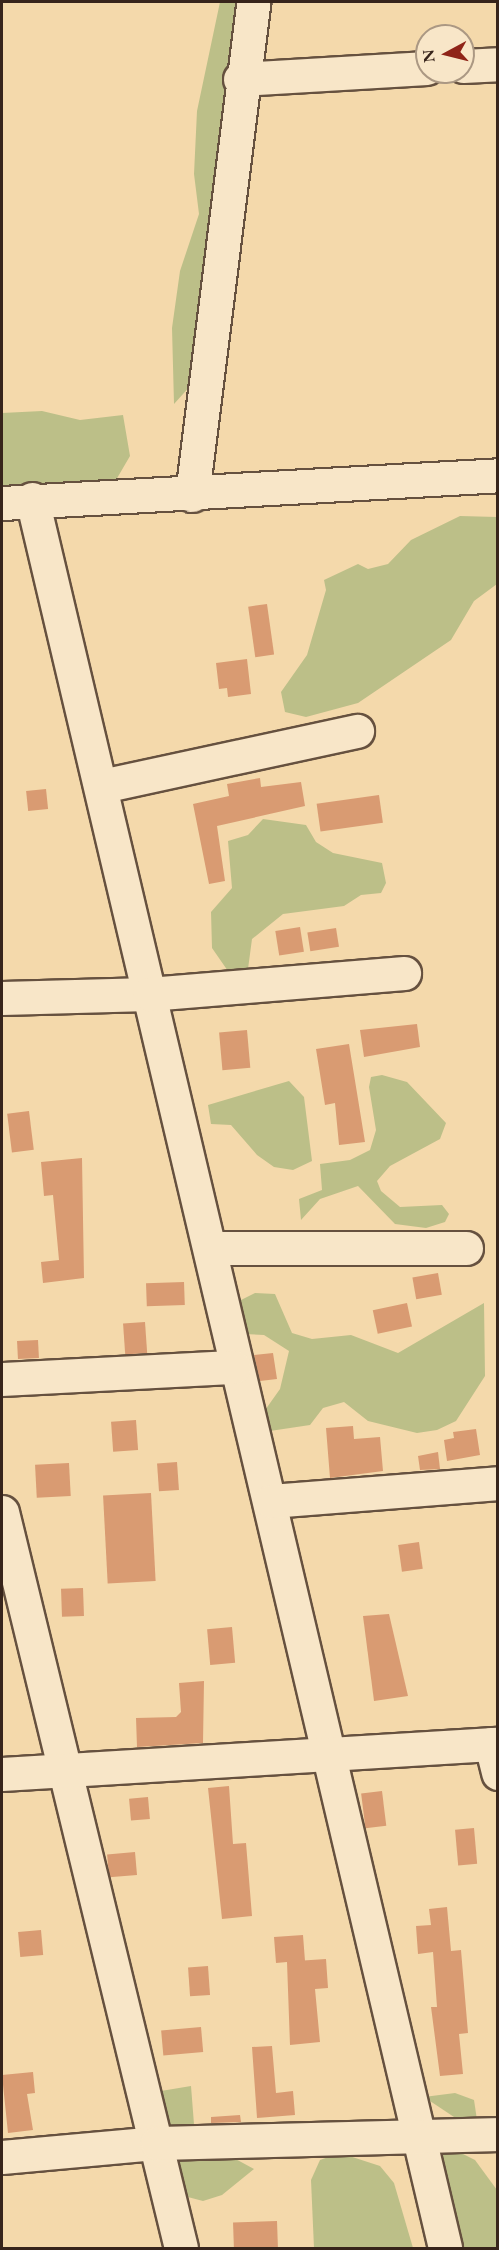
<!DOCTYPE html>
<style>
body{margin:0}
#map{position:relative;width:499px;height:2250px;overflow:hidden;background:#f4d9ab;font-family:"EB Garamond",serif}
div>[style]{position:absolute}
.green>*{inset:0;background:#bcbf88}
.building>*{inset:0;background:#d99b72;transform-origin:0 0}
.roads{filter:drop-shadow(2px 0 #66513f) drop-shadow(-2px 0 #66513f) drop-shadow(0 2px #66513f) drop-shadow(0 -2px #66513f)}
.minor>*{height:33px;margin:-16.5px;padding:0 16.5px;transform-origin:16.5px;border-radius:16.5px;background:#f8e6c8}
span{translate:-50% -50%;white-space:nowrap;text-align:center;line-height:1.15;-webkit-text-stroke:4.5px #f8e6c8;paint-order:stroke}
.frame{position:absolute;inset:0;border:3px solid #37241b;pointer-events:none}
.north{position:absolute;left:415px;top:24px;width:60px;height:60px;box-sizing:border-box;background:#f8e6c8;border:2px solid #ab9883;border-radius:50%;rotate:263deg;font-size:16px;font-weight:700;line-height:24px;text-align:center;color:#37241b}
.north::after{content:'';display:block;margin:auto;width:21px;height:27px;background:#8f2418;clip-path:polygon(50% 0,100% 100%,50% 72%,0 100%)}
</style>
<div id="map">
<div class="green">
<i style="clip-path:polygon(220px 2px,249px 2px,201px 374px,174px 404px,172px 328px,180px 271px,199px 214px,194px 174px,197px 111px)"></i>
<i style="clip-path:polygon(42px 411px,80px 420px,123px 415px,130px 456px,109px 492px,2px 486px,2px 413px)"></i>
<i style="clip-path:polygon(460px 516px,497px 517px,497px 584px,474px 601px,451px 640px,358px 703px,306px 717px,285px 712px,281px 692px,307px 655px,326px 590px,324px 580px,358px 564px,368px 569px,388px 564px,411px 540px)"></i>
<i style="clip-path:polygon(263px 819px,306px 825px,316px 842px,333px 853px,382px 863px,386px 883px,381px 893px,361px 895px,344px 906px,283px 914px,252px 939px,248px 969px,230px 974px,212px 948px,211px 912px,232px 888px,228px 841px,248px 835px)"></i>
<i style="clip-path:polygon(382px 1075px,407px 1082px,446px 1123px,440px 1139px,390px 1166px,377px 1181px,381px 1191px,400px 1207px,442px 1205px,449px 1214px,445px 1222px,426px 1228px,395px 1224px,358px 1186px,320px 1199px,301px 1220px,299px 1199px,322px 1190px,320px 1164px,350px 1160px,370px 1150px,376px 1130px,369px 1087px,371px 1077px)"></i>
<i style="clip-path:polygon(289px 1081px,304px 1097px,312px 1161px,293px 1170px,274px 1167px,257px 1155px,231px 1125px,211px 1124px,208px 1105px)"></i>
<i style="clip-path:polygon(255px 1293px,275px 1294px,292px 1333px,312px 1339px,351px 1335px,398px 1353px,484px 1303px,485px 1376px,456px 1421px,437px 1430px,417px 1433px,368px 1421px,344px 1402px,323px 1408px,310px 1425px,270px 1431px,263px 1413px,280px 1389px,289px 1351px,264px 1335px,243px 1334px,237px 1302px)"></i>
<i style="clip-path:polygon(191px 2086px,195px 2137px,254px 2169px,222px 2195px,203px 2201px,184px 2196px,154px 2098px,161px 2091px)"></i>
<i style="clip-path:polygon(455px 2093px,474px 2100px,477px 2120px,457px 2119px,424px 2097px)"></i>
<i style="clip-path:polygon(453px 2149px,475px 2160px,497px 2190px,497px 2248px,441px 2248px,424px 2150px)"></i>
<i style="clip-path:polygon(340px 2153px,380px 2166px,394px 2183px,413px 2248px,314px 2248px,311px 2180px,320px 2160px)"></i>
</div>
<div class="building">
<i style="left:267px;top:604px;width:51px;height:19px;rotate:82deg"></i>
<i style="clip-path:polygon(247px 659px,251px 694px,228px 697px,227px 688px,219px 689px,216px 663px)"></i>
<i style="clip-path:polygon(260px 778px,261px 787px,301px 782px,305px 806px,217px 826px,225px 881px,209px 884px,193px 804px,229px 796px,227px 784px)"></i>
<i style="left:46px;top:789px;width:20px;height:20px;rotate:84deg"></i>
<i style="left:379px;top:795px;width:28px;height:63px;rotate:82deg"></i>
<i style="left:300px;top:927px;width:25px;height:25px;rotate:81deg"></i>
<i style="left:336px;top:928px;width:19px;height:29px;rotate:81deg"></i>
<i style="clip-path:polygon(417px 1024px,420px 1047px,364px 1057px,360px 1030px)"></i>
<i style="left:247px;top:1030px;width:38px;height:28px;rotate:85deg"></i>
<i style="clip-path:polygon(349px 1044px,365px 1142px,339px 1145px,335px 1103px,325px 1105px,316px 1049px)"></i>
<i style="left:29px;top:1111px;width:39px;height:22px;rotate:83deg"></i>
<i style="clip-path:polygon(82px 1158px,84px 1278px,43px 1283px,41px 1262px,59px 1260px,53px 1195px,44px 1196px,41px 1162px)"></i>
<i style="left:438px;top:1273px;width:22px;height:26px;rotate:80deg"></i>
<i style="left:184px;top:1282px;width:23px;height:38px;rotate:88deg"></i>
<i style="left:407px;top:1303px;width:24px;height:35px;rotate:78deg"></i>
<i style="left:145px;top:1322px;width:31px;height:22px;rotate:86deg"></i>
<i style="left:38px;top:1340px;width:18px;height:21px;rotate:87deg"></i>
<i style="clip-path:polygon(273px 1353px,277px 1379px,260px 1381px,254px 1355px)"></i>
<i style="left:136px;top:1420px;width:30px;height:25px;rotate:86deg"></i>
<i style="clip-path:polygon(353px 1426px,354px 1439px,380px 1437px,383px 1471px,330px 1478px,326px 1428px)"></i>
<i style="clip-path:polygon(476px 1429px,480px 1455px,447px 1461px,444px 1440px,454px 1438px,453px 1432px)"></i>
<i style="clip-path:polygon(438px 1452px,440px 1469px,420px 1470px,418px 1456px)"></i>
<i style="left:177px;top:1462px;width:28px;height:20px;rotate:86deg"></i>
<i style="left:69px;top:1463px;width:33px;height:34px;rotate:87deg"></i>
<i style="left:151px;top:1493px;width:88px;height:48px;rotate:87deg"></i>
<i style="left:419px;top:1542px;width:27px;height:21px;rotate:82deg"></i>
<i style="left:83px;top:1588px;width:28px;height:22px;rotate:88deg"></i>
<i style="clip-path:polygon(389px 1614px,408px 1696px,374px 1701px,363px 1616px)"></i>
<i style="left:232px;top:1627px;width:36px;height:25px;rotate:85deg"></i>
<i style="clip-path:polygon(204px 1681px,203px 1743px,137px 1747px,136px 1718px,176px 1717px,181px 1712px,179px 1683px)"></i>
<i style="clip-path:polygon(229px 1786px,233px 1844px,246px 1843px,252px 1916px,222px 1919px,208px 1788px)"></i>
<i style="left:382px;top:1791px;width:35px;height:21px;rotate:83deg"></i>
<i style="left:148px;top:1797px;width:22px;height:19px;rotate:85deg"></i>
<i style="left:474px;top:1828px;width:36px;height:19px;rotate:85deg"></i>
<i style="left:135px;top:1852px;width:23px;height:28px;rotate:85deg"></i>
<i style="clip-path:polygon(447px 1907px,451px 1951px,461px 1950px,468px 2033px,459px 2034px,463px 2074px,440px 2076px,431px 2007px,437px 2007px,433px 1952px,418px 1954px,416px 1926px,431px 1925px,429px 1909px)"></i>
<i style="left:41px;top:1930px;width:25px;height:23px;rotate:85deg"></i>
<i style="clip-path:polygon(303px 1935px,305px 1961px,296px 1961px,326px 1959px,328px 1988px,315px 1989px,320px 2042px,290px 2045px,287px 1962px,276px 1963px,274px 1937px)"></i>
<i style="left:208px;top:1966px;width:29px;height:20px;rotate:86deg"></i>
<i style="left:201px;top:2027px;width:25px;height:40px;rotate:85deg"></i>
<i style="clip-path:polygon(272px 2046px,276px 2093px,293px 2091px,295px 2115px,257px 2118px,252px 2047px)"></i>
<i style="clip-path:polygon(33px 2072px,35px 2093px,27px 2094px,33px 2130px,8px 2133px,2px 2075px)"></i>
<i style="clip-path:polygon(240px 2115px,241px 2122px,211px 2123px,211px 2117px)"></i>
<i style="left:277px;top:2221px;width:27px;height:44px;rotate:88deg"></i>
</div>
<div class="roads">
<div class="minor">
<i style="left:463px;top:66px;width:35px;rotate:-3deg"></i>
<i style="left:240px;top:79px;width:187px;rotate:-3.4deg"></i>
<i style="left:192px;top:495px;width:497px;rotate:-82.9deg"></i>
<i style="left:32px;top:499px;width:1797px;rotate:76.71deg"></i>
<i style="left:2px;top:503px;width:497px;rotate:-3.2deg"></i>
<i style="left:102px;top:786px;width:261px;rotate:-12.2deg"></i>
<i style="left:2px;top:998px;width:147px;rotate:-1.6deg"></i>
<i style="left:149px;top:994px;width:256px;rotate:-4.7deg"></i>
<i style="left:211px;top:1248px;width:255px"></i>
<i style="left:2px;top:1379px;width:232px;rotate:-3deg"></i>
<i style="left:271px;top:1501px;width:228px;rotate:-4.5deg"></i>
<i style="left:2px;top:1512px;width:757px;rotate:76.33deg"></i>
<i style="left:491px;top:1744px;width:30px;rotate:76deg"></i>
<i style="left:2px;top:1774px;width:497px;rotate:-3.5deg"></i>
<i style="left:2px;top:2157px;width:156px;rotate:-5.2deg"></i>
<i style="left:157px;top:2143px;width:341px;rotate:-1.5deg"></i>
</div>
</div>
<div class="frame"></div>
<div class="north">N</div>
</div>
